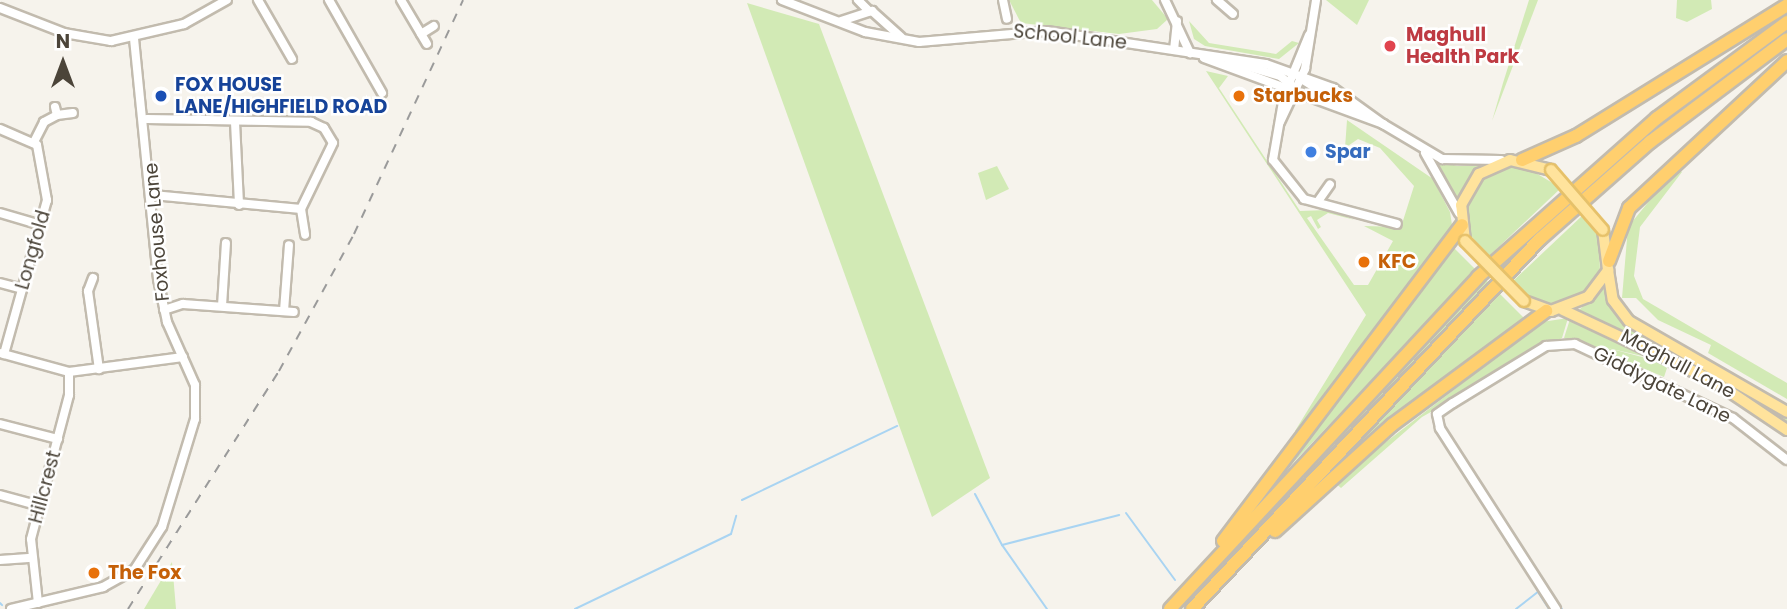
<!DOCTYPE html>
<style>
body{margin:0}
#map{position:relative;width:1787px;height:609px;overflow:hidden;background:#f6f3ec;font-family:Poppins,sans-serif}
div>[style]{position:absolute}
.green>*{inset:0;background:#d2eab5}
.stream>*{height:2px;margin:-1px;padding:0 1px;transform-origin:1px;border-radius:1px;background:#a9d4f2}
.roads{filter:drop-shadow(2px 0 #c2bbae) drop-shadow(-2px 0 #c2bbae) drop-shadow(0 2px #c2bbae) drop-shadow(0 -2px #c2bbae)}
.minor>*{height:8px;margin:-4px;padding:0 4px;transform-origin:4px;border-radius:4px;background:#fff}
.major>*{height:10px;margin:-5px;padding:0 5px;transform-origin:5px;border-radius:5px;background:#ffe39c}
.highway>*{height:12px;margin:-6px;padding:0 6px;transform-origin:6px;border-radius:6px;background:#ffcf6e}
.rail>*{height:2px;margin-top:-1px;transform-origin:0;background:repeating-linear-gradient(90deg,#9a9a9a 0 9px,transparent 0 18px)}
.bridges{filter:drop-shadow(2px 0 #e6c16a) drop-shadow(-2px 0 #e6c16a) drop-shadow(0 2px #e6c16a) drop-shadow(0 -2px #e6c16a)}
.major-bridge>*{height:10px;margin:-5px;padding:0 5px;transform-origin:5px;border-radius:5px;background:#ffe39c}
.dots>*{width:19px;height:19px;translate:-50% -50%;box-sizing:border-box;border:4px solid #fff;border-radius:50%}
span{translate:-50% -50%;white-space:nowrap;text-align:center;line-height:1.15;-webkit-text-stroke:5px #fff;paint-order:stroke}
.health-label{font-size:19px;color:#be3a42;font-weight:700}
.left{translate:0 -50%;text-align:left}
.street-label{font-size:19px;color:#4b4439}
.transit-label{font-size:19px;color:#164399;font-weight:700}
.food-label{font-size:19px;color:#c56008;font-weight:700}
.shop-label{font-size:19px;color:#366cbe;font-weight:700}
.north{position:absolute;left:28px;top:28px;width:70px;height:70px;-webkit-text-stroke:5px #fff;paint-order:stroke;rotate:0deg;font-size:19px;font-weight:700;line-height:28px;text-align:center;color:#4b4439}
.north::after{content:'';display:block;margin:auto;width:24px;height:32px;background:#4b4439;clip-path:polygon(50% 0,100% 100%,50% 72%,0 100%)}
</style>
<div id="map">
<div class="green">
<i style="clip-path:polygon(1009px 0,1152px 0,1168px 19px,1157px 29px,1119px 34px,1021px 23px)"></i>
<i style="clip-path:polygon(1326px 0,1369px 0,1357px 25px)"></i>
<i style="clip-path:polygon(1529px 0,1538px 0,1492px 121px,1503px 83px)"></i>
<i style="clip-path:polygon(1677px 0,1711px 0,1712px 9px,1687px 22px,1676px 18px)"></i>
<i style="clip-path:polygon(747px 3px,819px 24px,990px 478px,932px 517px)"></i>
<i style="clip-path:polygon(1189px 21px,1209px 43px,1276px 54px,1292px 41px,1299px 43px,1279px 59px,1205px 46px,1194px 39px)"></i>
<i style="clip-path:polygon(1787px 30px,1787px 34px,1584px 188px,1684px 105px)"></i>
<i style="clip-path:polygon(1206px 71px,1228px 76px,1219px 88px,1300px 211px,1328px 210px,1355px 220px,1328px 213px,1317px 220px,1321px 227px,1318px 229px,1311px 216px,1307px 218px,1354px 285px,1368px 285px,1393px 241px,1364px 226px,1401px 227px,1414px 186px,1380px 148px,1358px 139px,1345px 148px,1347px 120px,1433px 179px,1450px 212px,1452px 225px,1439px 251px,1397px 298px,1302px 434px,1295px 431px,1366px 315px)"></i>
<i style="clip-path:polygon(1441px 161px,1457px 166px,1480px 166px,1457px 197px,1437px 165px)"></i>
<i style="clip-path:polygon(1519px 163px,1561px 188px,1488px 257px,1469px 233px,1466px 206px,1480px 179px)"></i>
<i style="clip-path:polygon(997px 166px,1009px 189px,986px 200px,978px 173px)"></i>
<i style="clip-path:polygon(1676px 168px,1682px 172px,1640px 227px,1634px 276px,1643px 299px,1787px 383px,1787px 399px,1708px 353px,1711px 345px,1658px 320px,1636px 298px,1622px 298px,1628px 227px)"></i>
<i style="clip-path:polygon(1584px 214px,1599px 235px,1600px 273px,1582px 295px,1555px 304px,1534px 301px,1512px 282px)"></i>
<i style="clip-path:polygon(1454px 248px,1476px 270px,1274px 483px,1438px 262px)"></i>
<i style="clip-path:polygon(1486px 280px,1489px 283px,1319px 465px,1314px 460px)"></i>
<i style="clip-path:polygon(1606px 286px,1614px 311px,1630px 327px,1787px 417px,1787px 425px,1709px 373px,1579px 310px)"></i>
<i style="clip-path:polygon(1500px 294px,1525px 319px,1329px 475px,1370px 429px)"></i>
<i style="clip-path:polygon(1568px 318px,1562px 338px,1422px 417px,1341px 488px,1334px 482px,1542px 322px)"></i>
<i style="clip-path:polygon(1570px 319px,1651px 357px,1651px 358px,1564px 338px)"></i>
<i style="clip-path:polygon(1570px 338px,1661px 362px,1668px 365px,1664px 377px)"></i>
<i style="clip-path:polygon(172px 562px,176px 609px,144px 609px)"></i>
</div>
<div class="stream">
<i style="left:975px;top:494px;width:58px;rotate:62.1deg"></i>
<i style="left:742px;top:500px;width:172px;rotate:-25.5deg"></i>
<i style="left:1126px;top:513px;width:83px;rotate:53.8deg"></i>
<i style="left:1511px;top:530px;width:94px;rotate:57.2deg"></i>
<i style="left:0;top:603px;width:3px;rotate:45deg"></i>
<i style="left:575px;top:609px;width:173px;rotate:-25.7deg"></i>
<i style="left:731px;top:534px;width:19px;rotate:-74deg"></i>
<i style="left:1047px;top:609px;width:78px;rotate:-125.1deg"></i>
<i style="left:1002px;top:545px;width:121px;rotate:-14.4deg"></i>
<i style="left:1516px;top:609px;width:28px;rotate:-38deg"></i>
<i style="left:1538px;top:592px;width:20px;rotate:57deg"></i>
</div>
<div class="roads">
<div class="minor">
<i style="left:258px;top:0;width:68px;rotate:60deg"></i>
<i style="left:329px;top:0;width:107px;rotate:60.3deg"></i>
<i style="left:401px;top:0;width:51px;rotate:59.4deg"></i>
<i style="left:782px;top:0;width:89px;rotate:21.1deg"></i>
<i style="left:865px;top:32px;width:55px;rotate:10.5deg"></i>
<i style="left:919px;top:42px;width:128px;rotate:-4.9deg"></i>
<i style="left:1047px;top:31px;width:221px;rotate:8.6deg"></i>
<i style="left:1266px;top:64px;width:71px;rotate:19.7deg"></i>
<i style="left:1333px;top:88px;width:62px;rotate:35.8deg"></i>
<i style="left:858px;top:0;width:16px;rotate:45deg"></i>
<i style="left:1003px;top:0;width:19px;rotate:78deg"></i>
<i style="left:1165px;top:0;width:59px;rotate:64.7deg"></i>
<i style="left:1217px;top:0;width:21px;rotate:41deg"></i>
<i style="left:0;top:8px;width:69px;rotate:21.3deg"></i>
<i style="left:64px;top:33px;width:48px;rotate:9.7deg"></i>
<i style="left:111px;top:41px;width:75px;rotate:-13.1deg"></i>
<i style="left:184px;top:24px;width:49px;rotate:-29.2deg"></i>
<i style="left:841px;top:21px;width:33px;rotate:-18deg"></i>
<i style="left:872px;top:11px;width:39px;rotate:42deg"></i>
<i style="left:421px;top:34px;width:15px;rotate:-32deg"></i>
<i style="left:1309px;top:35px;width:66px;rotate:112.3deg"></i>
<i style="left:1284px;top:96px;width:65px;rotate:99.8deg"></i>
<i style="left:1273px;top:160px;width:50px;rotate:51.5deg"></i>
<i style="left:1304px;top:199px;width:96px;rotate:15deg"></i>
<i style="left:1174px;top:50px;width:29px;rotate:-84deg"></i>
<i style="left:1204px;top:58px;width:191px;rotate:20.2deg"></i>
<i style="left:1383px;top:124px;width:69px;rotate:30.7deg"></i>
<i style="left:1442px;top:159px;width:59px;rotate:1deg"></i>
<i style="left:1229px;top:61px;width:53px;rotate:16.4deg"></i>
<i style="left:1280px;top:76px;width:14px;rotate:39deg"></i>
<i style="left:1300px;top:78px;width:66px;rotate:32deg"></i>
<i style="left:55px;top:107px;width:8px;rotate:76deg"></i>
<i style="left:57px;top:115px;width:16px;rotate:-7deg"></i>
<i style="left:147px;top:119px;width:164px;rotate:1deg"></i>
<i style="left:311px;top:122px;width:14px;rotate:25deg"></i>
<i style="left:324px;top:128px;width:17px;rotate:59deg"></i>
<i style="left:333px;top:143px;width:73px;rotate:115.9deg"></i>
<i style="left:301px;top:209px;width:149px;rotate:-174.6deg"></i>
<i style="left:235px;top:122px;width:83px;rotate:87.2deg"></i>
<i style="left:1280px;top:122px;width:59px;rotate:-64.7deg"></i>
<i style="left:1305px;top:69px;width:70px;rotate:-80.9deg"></i>
<i style="left:0;top:129px;width:40px;rotate:23.4deg"></i>
<i style="left:37px;top:145px;width:56px;rotate:79.7deg"></i>
<i style="left:47px;top:200px;width:160px;rotate:105.6deg"></i>
<i style="left:34px;top:142px;width:22px;rotate:-63deg"></i>
<i style="left:44px;top:122px;width:15px;rotate:-28deg"></i>
<i style="left:1425px;top:153px;width:69px;rotate:60.5deg"></i>
<i style="left:1319px;top:200px;width:19px;rotate:-55deg"></i>
<i style="left:301px;top:209px;width:26px;rotate:81deg"></i>
<i style="left:0;top:213px;width:43px;rotate:16.3deg"></i>
<i style="left:93px;top:278px;width:14px;rotate:111deg"></i>
<i style="left:88px;top:291px;width:79px;rotate:82deg"></i>
<i style="left:0;top:283px;width:23px;rotate:15deg"></i>
<i style="left:222px;top:306px;width:63px;rotate:-86.4deg"></i>
<i style="left:164px;top:310px;width:20px;rotate:-18deg"></i>
<i style="left:183px;top:304px;width:111px;rotate:4.1deg"></i>
<i style="left:284px;top:311px;width:66px;rotate:-85.7deg"></i>
<i style="left:0;top:353px;width:72px;rotate:15.4deg"></i>
<i style="left:69px;top:372px;width:115px;rotate:-7.5deg"></i>
<i style="left:0;top:424px;width:60px;rotate:14.5deg"></i>
<i style="left:0;top:495px;width:41px;rotate:15.4deg"></i>
<i style="left:0;top:560px;width:32px;rotate:-4deg"></i>
<i style="left:38px;top:603px;width:64px;rotate:-96.2deg"></i>
<i style="left:31px;top:539px;width:149px;rotate:-75.2deg"></i>
<i style="left:69px;top:395px;width:23px;rotate:-90deg"></i>
<i style="left:11px;top:609px;width:95px;rotate:-13.4deg"></i>
<i style="left:103px;top:587px;width:37px;rotate:-29deg"></i>
<i style="left:135px;top:569px;width:50px;rotate:-57.3deg"></i>
<i style="left:162px;top:527px;width:113px;rotate:-73deg"></i>
<i style="left:195px;top:419px;width:34px;rotate:-90deg"></i>
<i style="left:195px;top:385px;width:69px;rotate:-114deg"></i>
<i style="left:167px;top:322px;width:44px;rotate:-101.8deg"></i>
<i style="left:158px;top:279px;width:241px;rotate:-95.7deg"></i>
<i style="left:1556px;top:609px;width:215px;rotate:-122.7deg"></i>
<i style="left:1440px;top:428px;width:14px;rotate:-102deg"></i>
<i style="left:1437px;top:414px;width:19px;rotate:-35deg"></i>
<i style="left:1453px;top:403px;width:109px;rotate:-31.5deg"></i>
<i style="left:1546px;top:346px;width:29px;rotate:-4deg"></i>
<i style="left:1575px;top:344px;width:174px;rotate:25.1deg"></i>
<i style="left:1733px;top:418px;width:68px;rotate:37.9deg"></i>
</div>
<div class="major">
<i style="left:1465px;top:241px;width:36px;rotate:-96deg"></i>
<i style="left:1461px;top:205px;width:36px;rotate:-60deg"></i>
<i style="left:1479px;top:174px;width:34px;rotate:-24deg"></i>
<i style="left:1510px;top:160px;width:42px;rotate:13.7deg"></i>
<i style="left:1608px;top:270px;width:30px;rotate:81deg"></i>
<i style="left:1613px;top:300px;width:26px;rotate:53deg"></i>
<i style="left:1629px;top:321px;width:182px;rotate:29.9deg"></i>
<i style="left:1524px;top:301px;width:29px;rotate:20deg"></i>
<i style="left:1551px;top:311px;width:40px;rotate:-21deg"></i>
<i style="left:1588px;top:297px;width:34px;rotate:-53deg"></i>
<i style="left:1608px;top:270px;width:40px;rotate:-97.1deg"></i>
<i style="left:1563px;top:310px;width:167px;rotate:25.2deg"></i>
<i style="left:1714px;top:381px;width:88px;rotate:33.9deg"></i>
</div>
<div class="highway">
<i style="left:1522px;top:160px;width:59px;rotate:-24deg"></i>
<i style="left:1576px;top:136px;width:248px;rotate:-31.8deg"></i>
<i style="left:1609px;top:261px;width:57px;rotate:-69.3deg"></i>
<i style="left:1629px;top:208px;width:216px;rotate:-42.9deg"></i>
<i style="left:1275px;top:531px;width:158px;rotate:-42.2deg"></i>
<i style="left:1392px;top:425px;width:192px;rotate:-36.5deg"></i>
<i style="left:1223px;top:541px;width:396px;rotate:-52.9deg"></i>
<i style="left:1170px;top:609px;width:453px;rotate:-47.1deg"></i>
<i style="left:1478px;top:277px;width:239px;rotate:-41.6deg"></i>
<i style="left:1657px;top:118px;width:162px;rotate:-36.4deg"></i>
<i style="left:1192px;top:609px;width:508px;rotate:-46.76deg"></i>
<i style="left:1540px;top:239px;width:147px;rotate:-41.4deg"></i>
<i style="left:1650px;top:142px;width:171px;rotate:-36.9deg"></i>
</div>
</div>
<div class="rail">
<i style="left:128px;top:609px;width:282px;rotate:-57.6deg"></i>
<i style="left:279px;top:371px;width:156px;rotate:-61.3deg"></i>
<i style="left:354px;top:234px;width:258px;rotate:-65deg"></i>
</div>
<div class="bridges">
<div class="major-bridge">
<i style="left:1551px;top:170px;width:79px;rotate:49.1deg"></i>
<i style="left:1465px;top:241px;width:84px;rotate:45.5deg"></i>
</div>
</div>
<div class="dots">
<i style="left:1390px;top:46px;background:#e0444e"></i>
<i style="left:161px;top:96px;background:#1a4fb4"></i>
<i style="left:1239px;top:96px;background:#e8710a"></i>
<i style="left:1311px;top:152px;background:#3f7fe0"></i>
<i style="left:1364px;top:262px;background:#e8710a"></i>
<i style="left:94px;top:573px;background:#e8710a"></i>
</div>
<div class="health-label">
<span class="left" style="left:1406px;top:46px">Maghull<br>Health Park</span>
</div>
<div class="street-label">
<span style="left:1070px;top:37px;rotate:6deg">School Lane</span>
<span style="left:157px;top:232px;rotate:-95deg">Foxhouse Lane</span>
<span style="left:33px;top:250px;rotate:-74deg">Longfold</span>
<span style="left:1678px;top:364px;rotate:28deg">Maghull Lane</span>
<span style="left:1662px;top:385px;rotate:26deg">Giddygate Lane</span>
<span style="left:45px;top:487px;rotate:-75deg">Hillcrest</span>
</div>
<div class="transit-label">
<span class="left" style="left:175px;top:96px">FOX HOUSE<br>LANE/HIGHFIELD ROAD</span>
</div>
<div class="food-label">
<span class="left" style="left:1253px;top:96px">Starbucks</span>
<span class="left" style="left:1378px;top:262px">KFC</span>
<span class="left" style="left:108px;top:573px">The Fox</span>
</div>
<div class="shop-label">
<span class="left" style="left:1325px;top:152px">Spar</span>
</div>
<div class="north">N</div>
</div>
